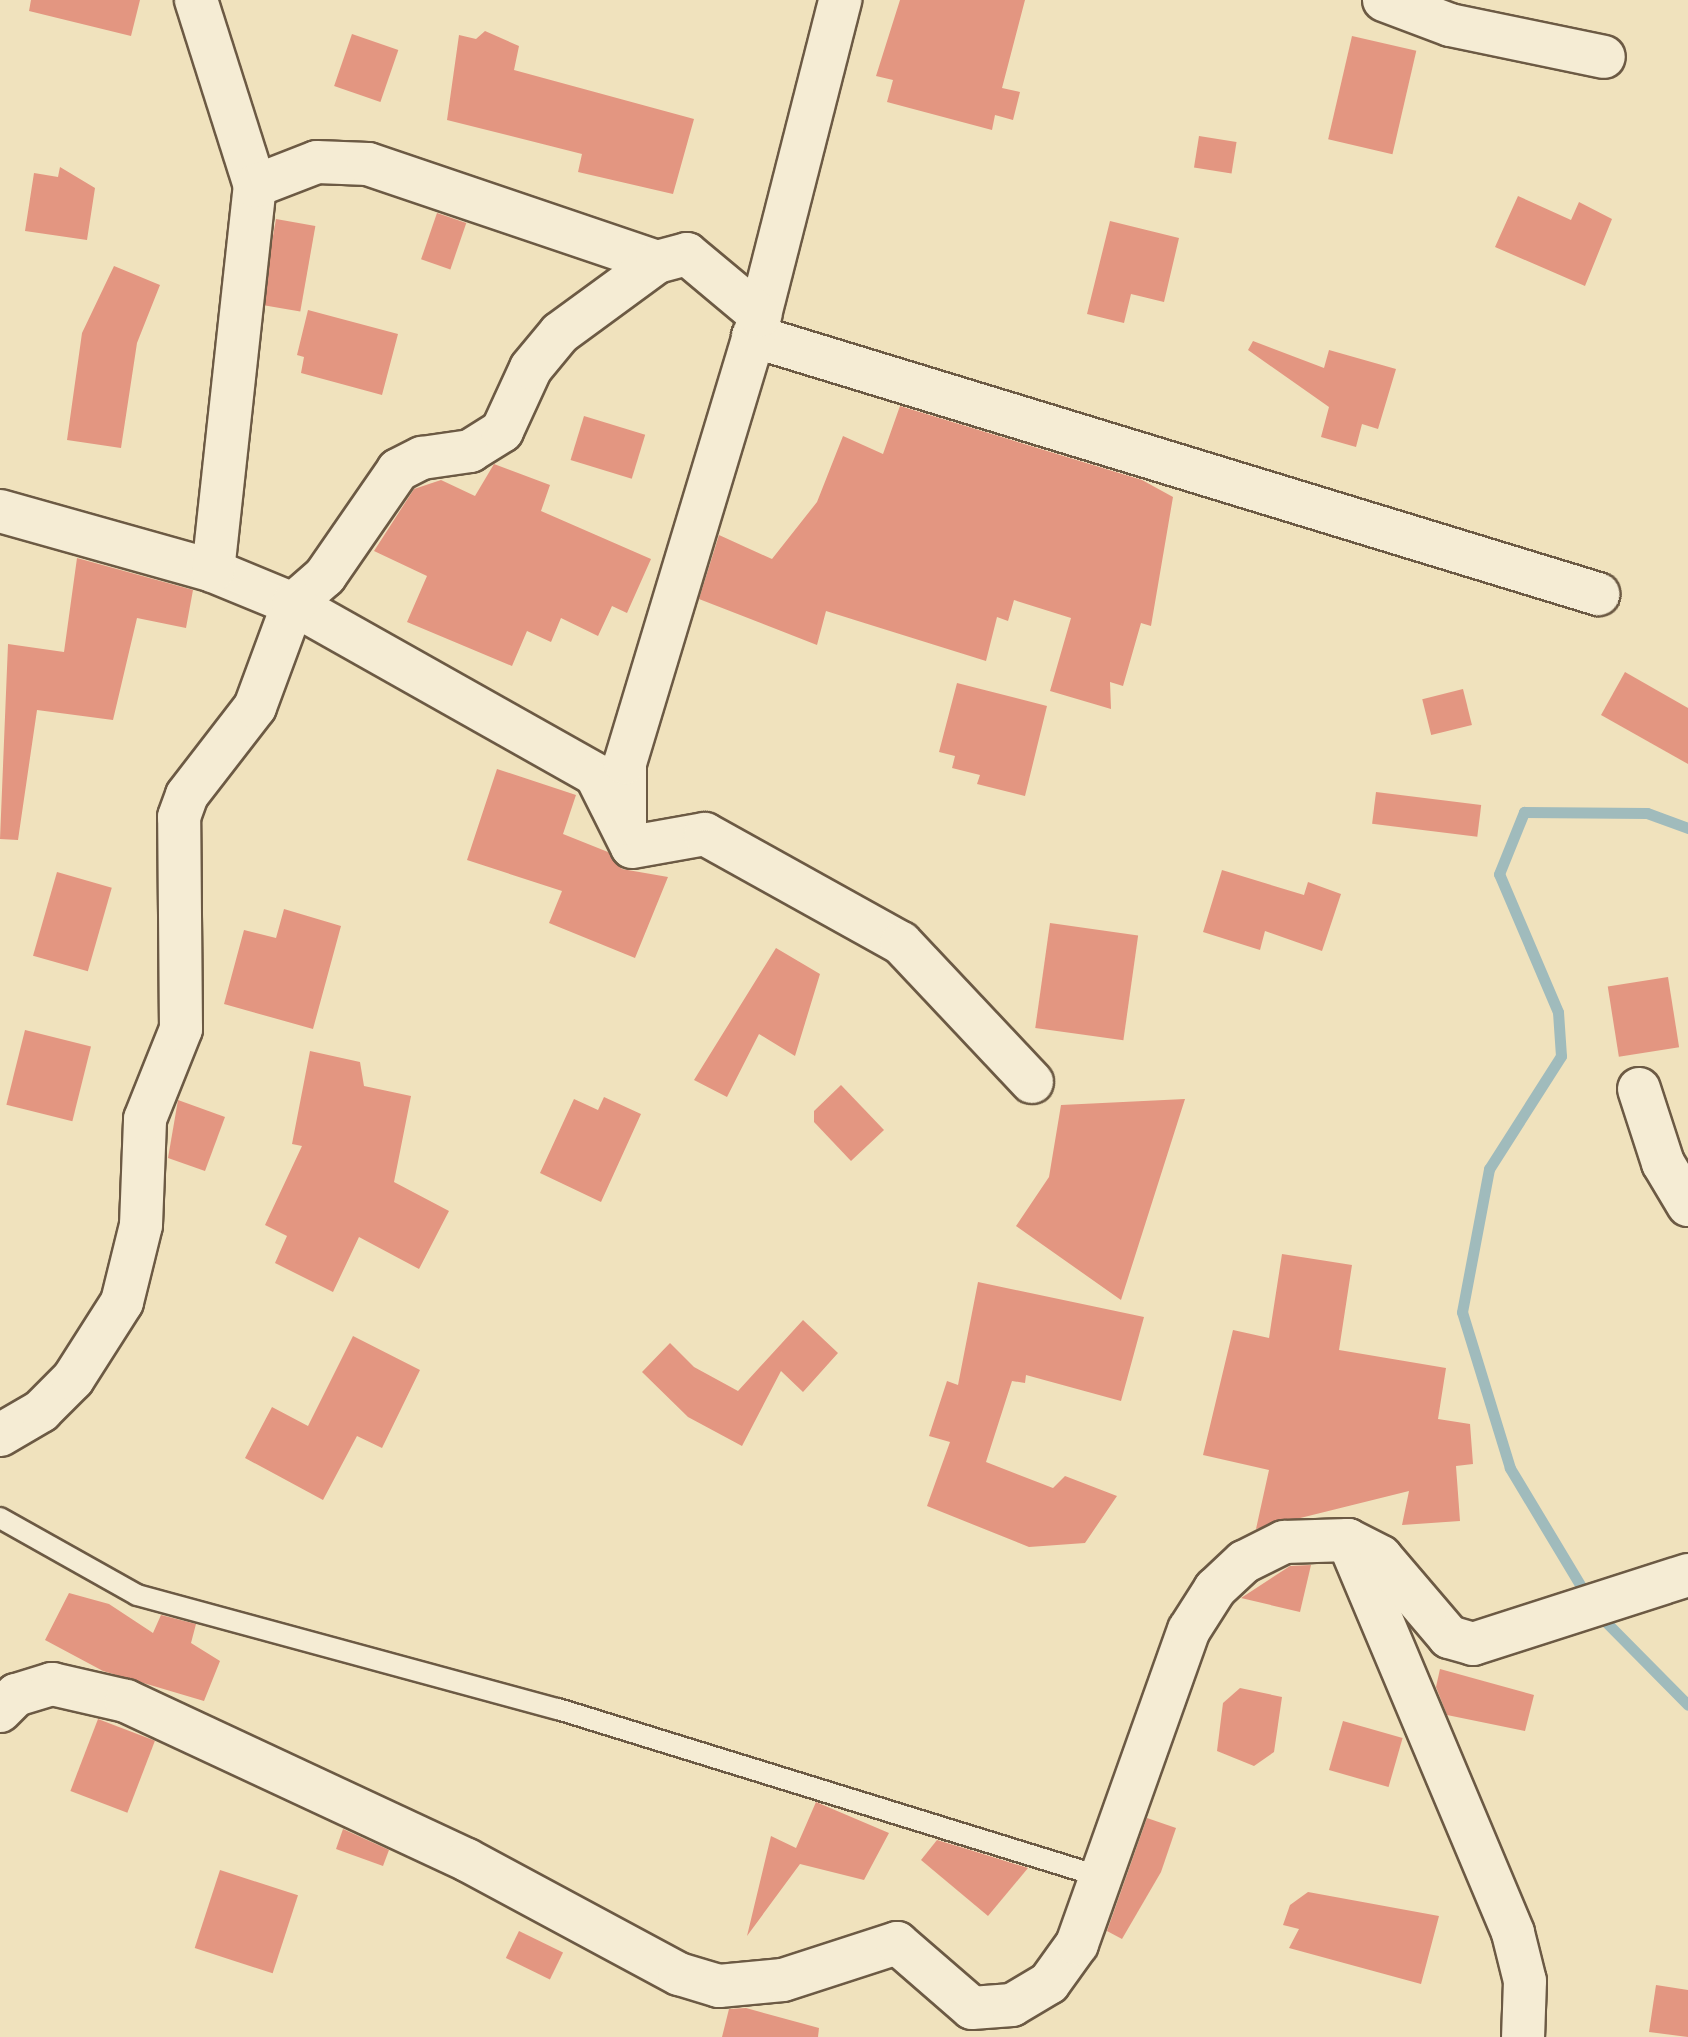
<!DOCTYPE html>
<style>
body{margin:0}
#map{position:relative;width:1688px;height:2037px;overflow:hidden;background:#f0e2bd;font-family:"IM FELL Double Pica",serif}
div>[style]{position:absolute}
.stream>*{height:11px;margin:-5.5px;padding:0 5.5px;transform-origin:5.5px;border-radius:5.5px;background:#a0bbbc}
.building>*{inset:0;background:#e39681;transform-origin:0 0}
.roads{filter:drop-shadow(2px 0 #6c5a44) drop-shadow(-2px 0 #6c5a44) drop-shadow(0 2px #6c5a44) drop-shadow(0 -2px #6c5a44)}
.service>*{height:20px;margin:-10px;padding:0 10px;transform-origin:10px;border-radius:10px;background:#f5ecd4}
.minor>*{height:42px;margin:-21px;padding:0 21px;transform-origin:21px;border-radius:21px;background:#f5ecd4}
span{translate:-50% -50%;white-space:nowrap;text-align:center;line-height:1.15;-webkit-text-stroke:8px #f5ecd4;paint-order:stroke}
</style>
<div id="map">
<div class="stream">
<i style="left:1588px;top:1598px;width:152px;rotate:-121deg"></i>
<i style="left:1510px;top:1468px;width:163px;rotate:-107.1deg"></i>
<i style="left:1462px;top:1312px;width:146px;rotate:-79.3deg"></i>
<i style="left:1489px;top:1169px;width:134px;rotate:-57.5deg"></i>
<i style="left:1561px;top:1056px;width:44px;rotate:-93.9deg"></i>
<i style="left:1558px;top:1012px;width:150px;rotate:-113.1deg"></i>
<i style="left:1499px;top:874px;width:67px;rotate:-68deg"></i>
<i style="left:1524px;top:812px;width:123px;rotate:0.5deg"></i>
<i style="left:1647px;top:813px;width:44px;rotate:20.1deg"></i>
<i style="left:1597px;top:1613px;width:129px;rotate:45.3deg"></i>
</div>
<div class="building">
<i style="clip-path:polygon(31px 0,140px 0,131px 36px,29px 11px)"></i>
<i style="clip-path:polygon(900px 0,1025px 0,1002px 88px,1020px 92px,1013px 120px,995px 115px,992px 130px,887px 102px,893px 80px,876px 76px)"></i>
<i style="clip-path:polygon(485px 31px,519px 46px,514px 70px,694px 119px,673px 194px,578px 172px,582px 154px,447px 120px,459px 35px,476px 39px)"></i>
<i style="left:352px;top:34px;width:49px;height:55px;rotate:19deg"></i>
<i style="left:1352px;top:36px;width:66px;height:106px;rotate:13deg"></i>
<i style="left:1199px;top:136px;width:38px;height:32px;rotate:9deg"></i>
<i style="clip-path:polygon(60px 167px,95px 188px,87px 240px,25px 231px,34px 173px,58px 177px)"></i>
<i style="clip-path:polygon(1518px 196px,1571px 220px,1579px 202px,1612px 219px,1585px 286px,1495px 247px)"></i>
<i style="left:437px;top:213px;width:31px;height:49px;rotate:19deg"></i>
<i style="left:276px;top:219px;width:40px;height:87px;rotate:10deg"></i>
<i style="clip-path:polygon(1110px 221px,1179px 238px,1164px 302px,1131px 294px,1124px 323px,1087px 314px)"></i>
<i style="clip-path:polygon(114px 266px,160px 285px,137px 343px,121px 448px,67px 440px,82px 333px)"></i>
<i style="clip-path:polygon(308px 310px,398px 334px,382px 395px,301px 373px,304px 357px,297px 355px)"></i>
<i style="clip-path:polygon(1253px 341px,1324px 368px,1329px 350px,1396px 369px,1378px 429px,1362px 424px,1356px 447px,1321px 437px,1329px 407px,1248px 350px)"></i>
<i style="clip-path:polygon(900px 406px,1142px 480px,1173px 497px,1151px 626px,1141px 623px,1123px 686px,1110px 682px,1111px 709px,1050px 691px,1071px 618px,1014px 600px,1008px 621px,997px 617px,986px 661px,826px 611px,817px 645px,699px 599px,719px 535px,772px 559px,817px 502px,843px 436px,883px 454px)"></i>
<i style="left:584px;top:416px;width:64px;height:46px;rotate:17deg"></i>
<i style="clip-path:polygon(494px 464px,550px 485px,541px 511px,651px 559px,627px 613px,612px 606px,598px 636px,561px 618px,551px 642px,527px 631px,512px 666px,407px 622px,427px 576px,374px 551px,414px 489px,441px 480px,475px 496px)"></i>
<i style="clip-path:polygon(77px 558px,193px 590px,186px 628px,137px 618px,113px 720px,37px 710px,18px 840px,0 839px,8px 644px,64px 652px)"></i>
<i style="clip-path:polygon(1625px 672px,1688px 708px,1688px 764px,1601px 715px)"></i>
<i style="clip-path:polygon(957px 683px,1047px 706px,1025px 796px,977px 784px,980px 775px,952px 768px,955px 756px,939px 752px)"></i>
<i style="left:1463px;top:689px;width:37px;height:42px;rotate:76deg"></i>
<i style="clip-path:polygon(497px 769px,576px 795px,563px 834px,608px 852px,622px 869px,668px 877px,635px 958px,549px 923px,562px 891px,467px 860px)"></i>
<i style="left:1376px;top:792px;width:106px;height:32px;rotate:7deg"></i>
<i style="clip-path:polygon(1222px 870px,1304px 895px,1308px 882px,1341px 894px,1322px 951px,1265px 931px,1260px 950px,1203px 932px)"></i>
<i style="left:57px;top:872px;width:57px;height:87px;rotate:16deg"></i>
<i style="clip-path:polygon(284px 909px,341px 926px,313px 1029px,224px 1004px,244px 930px,276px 938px)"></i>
<i style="left:1050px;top:923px;width:89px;height:106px;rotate:8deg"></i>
<i style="clip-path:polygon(776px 948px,820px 974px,795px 1056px,759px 1034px,727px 1097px,694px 1080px)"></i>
<i style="left:1668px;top:977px;width:71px;height:61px;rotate:81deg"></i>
<i style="left:25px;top:1030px;width:68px;height:77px;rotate:14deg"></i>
<i style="clip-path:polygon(310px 1051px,360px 1062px,364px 1086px,411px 1096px,394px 1182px,449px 1211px,419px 1269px,359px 1237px,333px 1292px,275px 1263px,287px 1236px,265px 1225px,302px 1146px,292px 1144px)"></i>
<i style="clip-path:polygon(841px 1085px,884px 1130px,851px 1161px,814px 1122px,814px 1111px)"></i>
<i style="clip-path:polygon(604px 1097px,641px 1114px,601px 1202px,540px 1173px,574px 1099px,598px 1110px)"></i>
<i style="clip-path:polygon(1185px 1099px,1121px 1300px,1016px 1226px,1049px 1177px,1061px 1105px)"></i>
<i style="clip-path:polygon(178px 1100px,225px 1117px,205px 1171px,168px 1158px)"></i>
<i style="clip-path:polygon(1282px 1254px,1352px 1265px,1339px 1350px,1446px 1368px,1438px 1419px,1470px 1424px,1473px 1464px,1456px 1466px,1460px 1521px,1402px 1525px,1409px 1491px,1256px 1529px,1269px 1470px,1203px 1455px,1233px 1330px,1269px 1338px)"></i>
<i style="clip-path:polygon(978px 1282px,1144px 1317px,1121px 1401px,1026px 1375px,1025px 1383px,1012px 1381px,986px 1462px,1053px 1488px,1065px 1476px,1117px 1496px,1085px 1543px,1029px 1547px,927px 1506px,950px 1442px,929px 1436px,947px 1381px,958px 1385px)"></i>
<i style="clip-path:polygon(803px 1320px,838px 1353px,803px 1392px,781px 1371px,742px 1446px,688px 1417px,642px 1372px,670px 1343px,694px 1367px,738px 1391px)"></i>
<i style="clip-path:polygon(353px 1336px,420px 1370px,382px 1448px,357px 1436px,323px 1500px,245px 1458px,272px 1407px,308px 1426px)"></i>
<i style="clip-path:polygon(1311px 1565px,1300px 1612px,1241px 1598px,1290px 1566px)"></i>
<i style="clip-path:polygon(69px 1593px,109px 1604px,153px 1633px,161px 1615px,196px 1624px,191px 1643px,220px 1661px,204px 1701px,103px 1671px,45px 1640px)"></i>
<i style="clip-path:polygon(1440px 1669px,1534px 1695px,1525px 1731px,1447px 1715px,1436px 1687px)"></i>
<i style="clip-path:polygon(1240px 1688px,1282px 1697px,1274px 1752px,1254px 1766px,1217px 1751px,1223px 1703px)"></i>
<i style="left:98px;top:1719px;width:61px;height:77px;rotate:21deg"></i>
<i style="left:1343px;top:1721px;width:62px;height:51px;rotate:16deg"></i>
<i style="clip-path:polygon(816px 1802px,889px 1833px,864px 1880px,800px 1864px,747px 1936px,771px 1836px,796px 1848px)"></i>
<i style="clip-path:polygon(1147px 1818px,1176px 1828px,1161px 1872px,1122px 1939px,1107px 1931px)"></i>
<i style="clip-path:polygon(343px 1829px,389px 1850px,383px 1866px,336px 1849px)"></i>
<i style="clip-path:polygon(937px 1840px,967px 1849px,1028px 1868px,988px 1916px,921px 1860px)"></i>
<i style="left:220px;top:1870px;width:82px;height:82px;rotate:18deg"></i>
<i style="clip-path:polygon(1308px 1892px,1439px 1916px,1421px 1984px,1289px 1948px,1299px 1929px,1283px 1925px,1290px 1905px)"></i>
<i style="left:519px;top:1931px;width:49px;height:30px;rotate:26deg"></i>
<i style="clip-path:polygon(1656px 1985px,1688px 1990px,1688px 2037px,1649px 2032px)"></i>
<i style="clip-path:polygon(746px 2008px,819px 2028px,818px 2037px,722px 2037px,729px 2009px)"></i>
</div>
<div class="roads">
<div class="service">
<i style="left:0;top:1518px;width:157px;rotate:29.3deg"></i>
<i style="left:137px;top:1595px;width:436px;rotate:15.2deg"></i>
<i style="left:558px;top:1709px;width:573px;rotate:17.17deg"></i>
</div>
<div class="minor">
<i style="left:196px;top:0;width:195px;rotate:72.4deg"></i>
<i style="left:1384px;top:0;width:71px;rotate:20.7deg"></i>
<i style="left:1450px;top:25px;width:157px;rotate:11.7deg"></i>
<i style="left:753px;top:336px;width:884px;rotate:16.98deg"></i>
<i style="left:0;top:511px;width:221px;rotate:15.7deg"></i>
<i style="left:213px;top:571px;width:87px;rotate:22.4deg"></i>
<i style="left:293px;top:604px;width:348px;rotate:29.4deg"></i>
<i style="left:596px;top:775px;width:80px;rotate:63.4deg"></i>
<i style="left:632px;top:847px;width:74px;rotate:-10.1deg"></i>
<i style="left:705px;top:834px;width:224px;rotate:29.1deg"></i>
<i style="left:901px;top:943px;width:191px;rotate:46.7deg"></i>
<i style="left:213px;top:571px;width:387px;rotate:-83.8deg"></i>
<i style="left:255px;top:186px;width:66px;rotate:-21.2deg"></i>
<i style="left:317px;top:162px;width:51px;rotate:2.2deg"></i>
<i style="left:368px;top:164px;width:305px;rotate:18.7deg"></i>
<i style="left:625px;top:824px;width:61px;rotate:-90deg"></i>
<i style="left:625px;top:763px;width:468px;rotate:-73.2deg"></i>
<i style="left:760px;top:315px;width:325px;rotate:-75.7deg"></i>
<i style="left:1639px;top:1089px;width:78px;rotate:72deg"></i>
<i style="left:1663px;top:1163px;width:49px;rotate:59.2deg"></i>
<i style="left:0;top:1435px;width:48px;rotate:-30.3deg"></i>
<i style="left:41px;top:1411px;width:45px;rotate:-45deg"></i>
<i style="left:73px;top:1379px;width:91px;rotate:-57.5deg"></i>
<i style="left:122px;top:1302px;width:79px;rotate:-76.1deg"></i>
<i style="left:141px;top:1225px;width:106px;rotate:-87.8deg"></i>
<i style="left:145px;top:1119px;width:97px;rotate:-68.2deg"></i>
<i style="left:181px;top:1029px;width:212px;rotate:-90.5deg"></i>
<i style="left:179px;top:817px;width:23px;rotate:-70deg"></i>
<i style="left:187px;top:795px;width:111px;rotate:-52.3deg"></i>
<i style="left:255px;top:707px;width:110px;rotate:-69.7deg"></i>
<i style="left:293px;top:604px;width:43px;rotate:-41.2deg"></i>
<i style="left:325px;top:576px;width:129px;rotate:-55.4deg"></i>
<i style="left:398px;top:470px;width:27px;rotate:-27deg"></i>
<i style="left:422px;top:458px;width:49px;rotate:-8.3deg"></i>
<i style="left:470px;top:451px;width:38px;rotate:-32deg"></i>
<i style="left:502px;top:431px;width:69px;rotate:-65.3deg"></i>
<i style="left:531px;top:368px;width:45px;rotate:-50.4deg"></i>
<i style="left:560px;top:333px;width:120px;rotate:-36.2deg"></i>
<i style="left:657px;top:262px;width:31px;rotate:-15deg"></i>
<i style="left:687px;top:254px;width:95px;rotate:39.9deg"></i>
<i style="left:1348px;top:1540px;width:426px;rotate:67.2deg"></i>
<i style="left:1513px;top:1933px;width:49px;rotate:76deg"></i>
<i style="left:1525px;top:1981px;width:56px;rotate:92deg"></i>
<i style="left:0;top:1711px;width:23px;rotate:-45deg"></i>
<i style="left:16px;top:1695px;width:38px;rotate:-17deg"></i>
<i style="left:52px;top:1684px;width:76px;rotate:12.9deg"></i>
<i style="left:126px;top:1701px;width:376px;rotate:25deg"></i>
<i style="left:467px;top:1860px;width:241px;rotate:28.3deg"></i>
<i style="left:679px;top:1974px;width:42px;rotate:16.7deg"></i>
<i style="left:719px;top:1986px;width:64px;rotate:-5.4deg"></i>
<i style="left:783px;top:1980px;width:120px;rotate:-18deg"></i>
<i style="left:897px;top:1943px;width:99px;rotate:40.9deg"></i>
<i style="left:972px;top:2008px;width:40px;rotate:-4.3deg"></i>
<i style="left:1012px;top:2005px;width:43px;rotate:-30.7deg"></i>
<i style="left:1049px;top:1983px;width:48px;rotate:-54.3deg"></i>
<i style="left:1077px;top:1944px;width:333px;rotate:-70.4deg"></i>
<i style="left:1189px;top:1630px;width:49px;rotate:-57.6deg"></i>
<i style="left:1215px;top:1589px;width:40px;rotate:-43deg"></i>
<i style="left:1244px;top:1562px;width:45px;rotate:-26.6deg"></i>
<i style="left:1284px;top:1542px;width:64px;rotate:-1.8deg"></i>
<i style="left:1348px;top:1540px;width:37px;rotate:27deg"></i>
<i style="left:1381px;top:1557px;width:105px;rotate:49.6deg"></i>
<i style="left:1449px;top:1637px;width:25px;rotate:16deg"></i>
<i style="left:1473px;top:1644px;width:226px;rotate:-17.8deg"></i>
</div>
</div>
</div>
